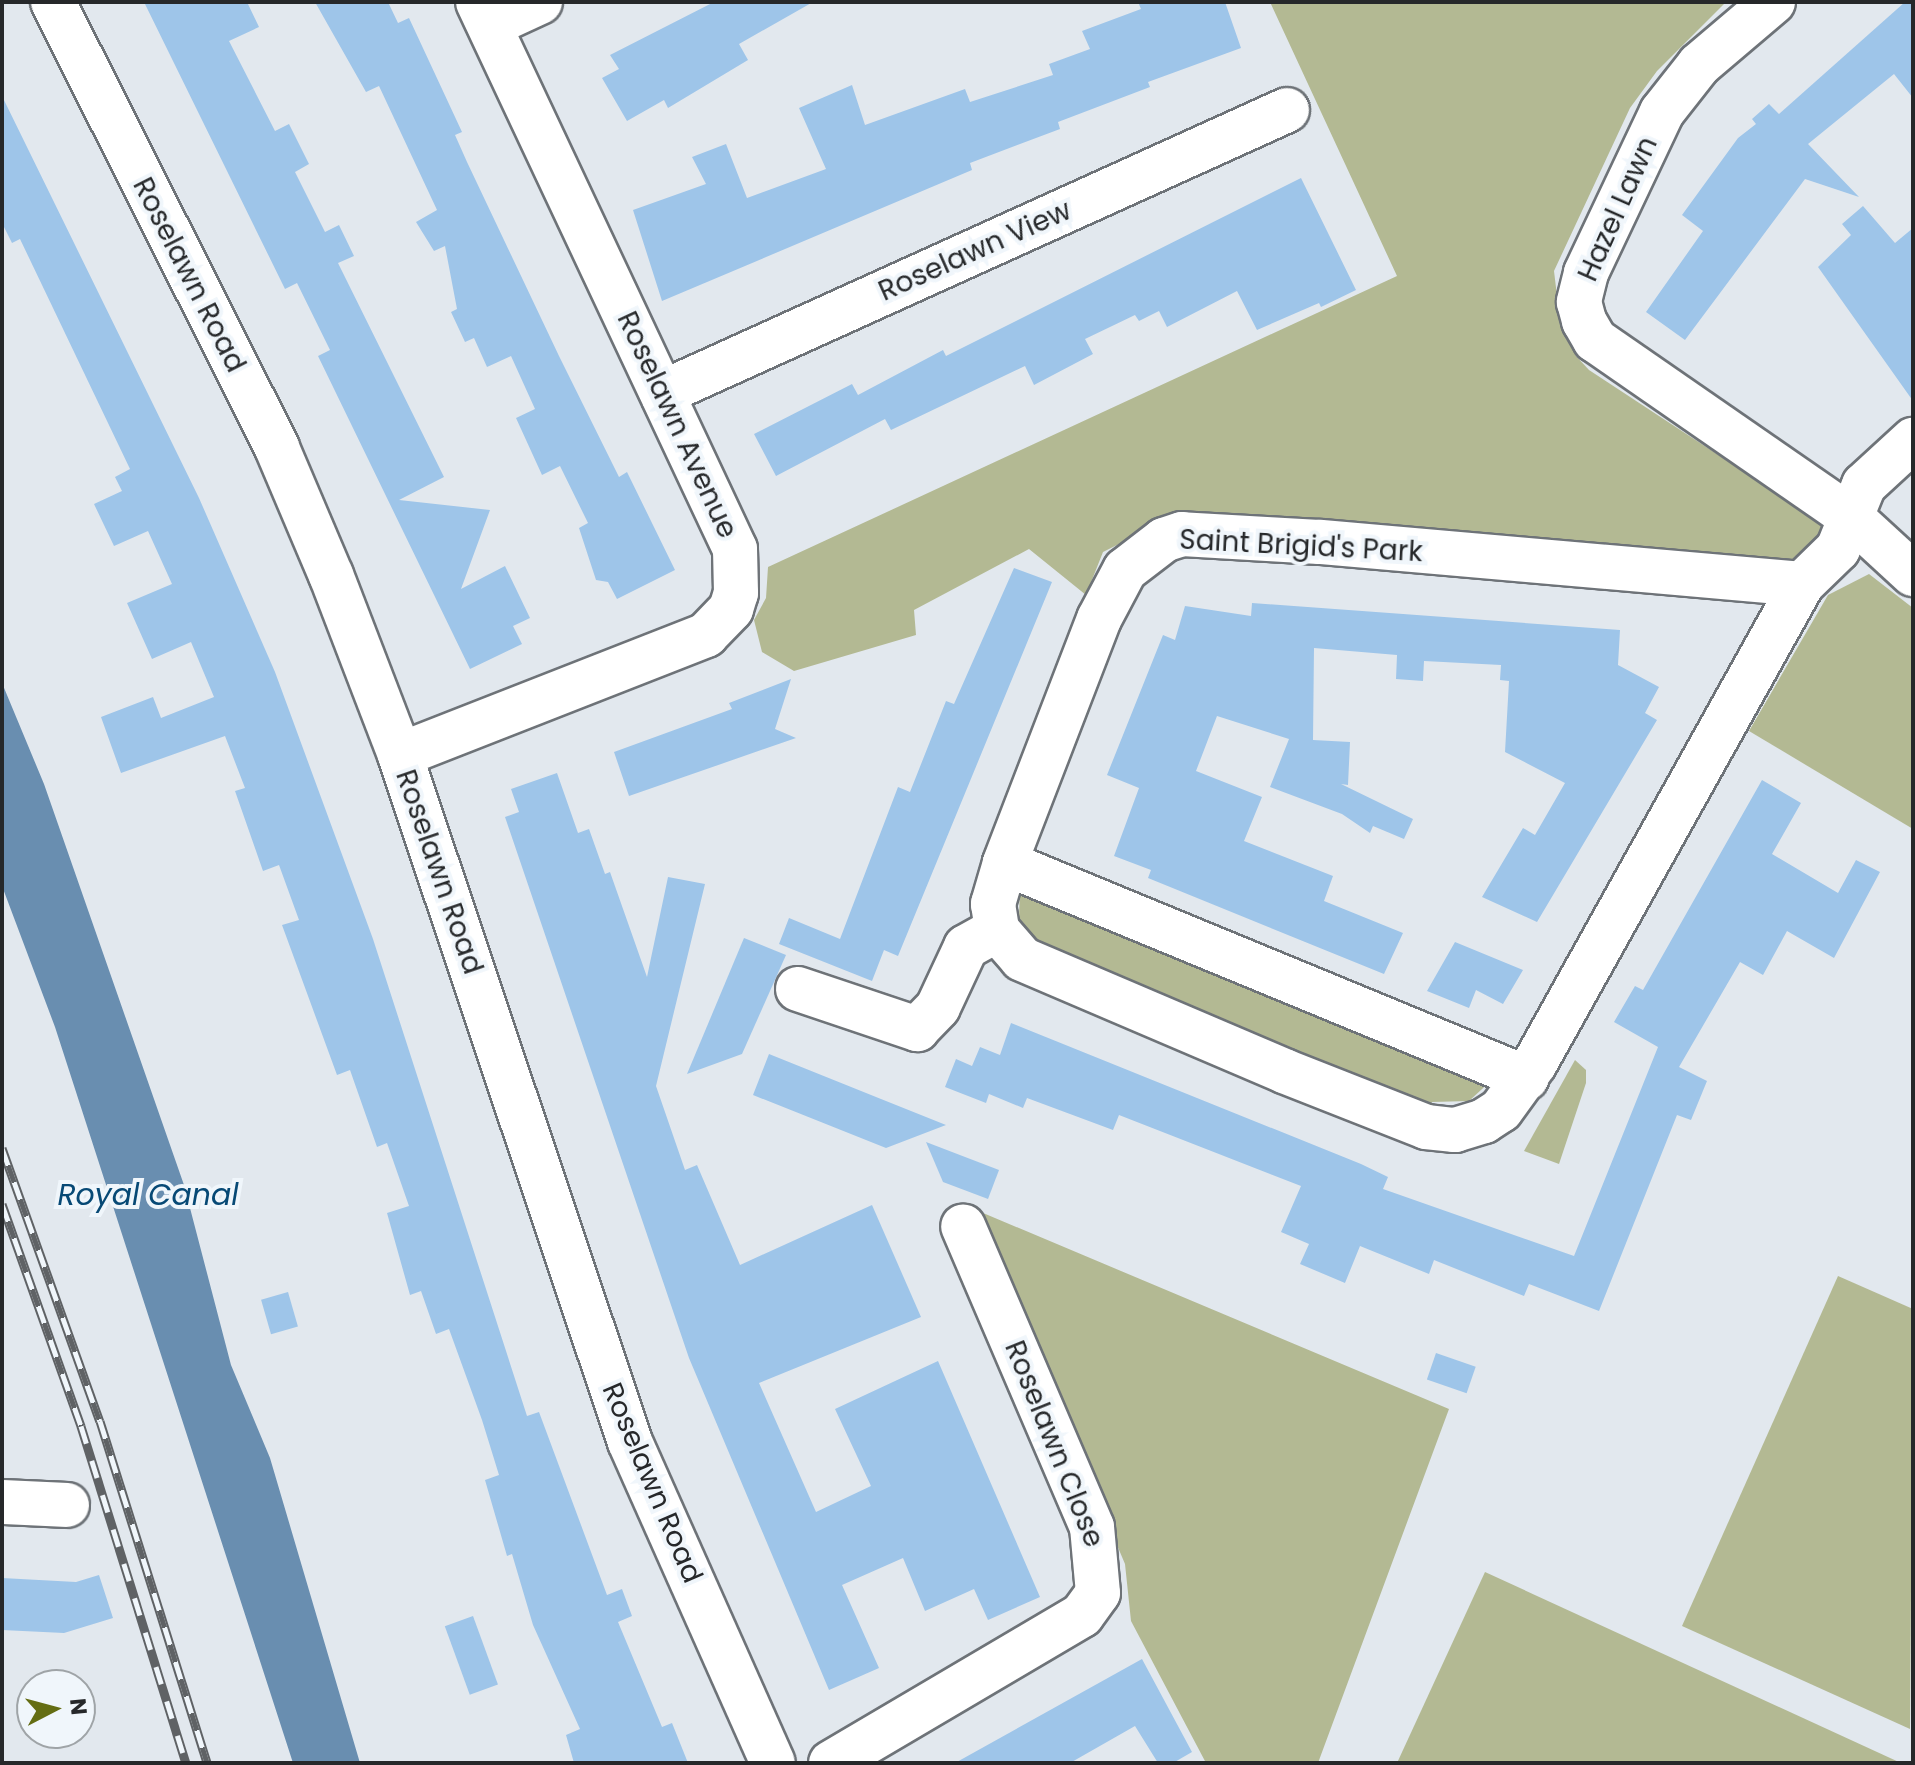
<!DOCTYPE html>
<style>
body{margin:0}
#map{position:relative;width:1915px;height:1765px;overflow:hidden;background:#e2e8ee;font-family:Poppins,sans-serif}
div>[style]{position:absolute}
.green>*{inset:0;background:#b3b993}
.water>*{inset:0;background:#698eb0}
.building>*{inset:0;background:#9ec5e9;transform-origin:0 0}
.roads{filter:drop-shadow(2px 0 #6e7378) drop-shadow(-2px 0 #6e7378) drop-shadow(0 2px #6e7378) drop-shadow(0 -2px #6e7378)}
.minor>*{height:44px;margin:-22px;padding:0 22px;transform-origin:22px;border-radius:22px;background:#fff}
.rail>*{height:9px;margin-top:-4.5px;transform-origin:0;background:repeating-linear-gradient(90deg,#f0f6fb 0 18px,#5f6265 0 36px);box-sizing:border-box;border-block:2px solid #5f6265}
span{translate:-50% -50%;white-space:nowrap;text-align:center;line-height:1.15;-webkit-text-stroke:8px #f0f6fb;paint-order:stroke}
.street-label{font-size:28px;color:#26282a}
.water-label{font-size:30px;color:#074975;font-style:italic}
.frame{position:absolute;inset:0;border:4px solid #26282a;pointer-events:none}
.north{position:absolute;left:16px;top:1669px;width:80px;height:80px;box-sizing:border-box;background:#f0f6fb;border:2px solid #9fa4a7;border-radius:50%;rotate:84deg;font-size:22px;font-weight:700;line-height:32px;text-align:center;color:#26282a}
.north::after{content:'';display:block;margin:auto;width:28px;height:36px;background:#646d13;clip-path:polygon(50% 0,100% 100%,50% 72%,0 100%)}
</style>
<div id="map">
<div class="green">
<i style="clip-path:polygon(1270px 2px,1726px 2px,1657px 71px,1630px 108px,1554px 271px,1558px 304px,1576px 356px,1589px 370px,1793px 504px,1825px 528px,1824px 539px,1799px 562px,1159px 524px,1103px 552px,1086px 595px,1029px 549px,914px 610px,916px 635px,794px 671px,762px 652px,754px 620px,766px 598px,768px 567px,1397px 276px)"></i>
<i style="clip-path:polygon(1869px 574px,1913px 608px,1913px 829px,1749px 731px,1828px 595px)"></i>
<i style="clip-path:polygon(1020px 883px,1494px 1078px,1469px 1101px,1432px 1102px,1428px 1111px,1047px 956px,1050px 947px,1032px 938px,1019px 919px)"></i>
<i style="clip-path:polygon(1575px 1060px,1586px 1070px,1586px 1083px,1559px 1164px,1524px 1151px)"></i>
<i style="clip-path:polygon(976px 1210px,1449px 1409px,1318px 1763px,1206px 1763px,1131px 1621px,1125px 1564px)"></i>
<i style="clip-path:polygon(1838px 1276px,1913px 1309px,1910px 1729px,1682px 1626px)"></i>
<i style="clip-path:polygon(1485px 1572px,1901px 1763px,1397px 1763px)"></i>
</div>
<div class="water">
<i style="clip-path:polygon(2px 683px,44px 784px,184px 1185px,231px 1365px,270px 1458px,360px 1763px,293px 1763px,55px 1027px,2px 886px)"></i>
</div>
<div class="building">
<i style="clip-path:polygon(144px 2px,247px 2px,259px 27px,229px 41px,275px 131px,289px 124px,309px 164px,295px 172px,325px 232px,339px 225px,354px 256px,338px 263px,444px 477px,399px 500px,490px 510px,461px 589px,505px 566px,530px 618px,513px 626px,522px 644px,470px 669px,318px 356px,330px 350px,297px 283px,285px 289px)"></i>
<i style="clip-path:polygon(315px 2px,388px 2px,398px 23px,409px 18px,462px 132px,455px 135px,467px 162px,559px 356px,619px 477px,627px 472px,675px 570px,617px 599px,608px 582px,596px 580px,579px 528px,588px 523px,560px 466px,542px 475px,516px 418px,535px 409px,511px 356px,487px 367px,474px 338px,465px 342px,451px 312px,457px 309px,445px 246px,434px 251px,416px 222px,437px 210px,379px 86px,366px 92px)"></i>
<i style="clip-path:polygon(714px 2px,813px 2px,739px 44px,748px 60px,668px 108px,664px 100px,627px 121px,602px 78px,619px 69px,610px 55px)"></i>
<i style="clip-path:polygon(1138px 2px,1225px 2px,1241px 48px,1148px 82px,1150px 87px,1058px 122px,1060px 129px,970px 163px,972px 170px,662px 301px,633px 210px,706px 184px,692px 157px,726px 144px,747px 198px,826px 169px,799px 108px,852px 85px,865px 125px,965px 89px,970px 102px,1053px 75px,1049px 64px,1090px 49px,1082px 31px,1141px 9px)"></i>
<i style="clip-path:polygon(1905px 2px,1913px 2px,1913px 98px,1894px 74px,1808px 144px,1859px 197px,1805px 179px,1685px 340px,1646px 312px,1703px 231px,1682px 215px,1738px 138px,1756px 124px,1752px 119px,1769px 104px,1779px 114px)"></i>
<i style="clip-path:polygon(2px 96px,199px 498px,275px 672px,373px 939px,527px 1416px,539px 1412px,607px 1595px,622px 1589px,632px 1616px,618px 1622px,662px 1727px,672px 1723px,688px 1763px,574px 1763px,566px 1735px,580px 1729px,533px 1625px,512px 1554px,507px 1556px,485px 1480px,499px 1475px,482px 1420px,449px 1329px,436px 1334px,421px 1291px,410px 1295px,387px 1213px,409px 1206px,387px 1143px,377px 1147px,350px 1070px,337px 1075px,282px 925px,299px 920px,279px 865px,263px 871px,235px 791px,245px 788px,225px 736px,121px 773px,101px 717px,153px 697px,161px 718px,214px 697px,191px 642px,152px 659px,127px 603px,172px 584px,148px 531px,114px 546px,94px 504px,122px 491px,115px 477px,130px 469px,20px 239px,12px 243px,2px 223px)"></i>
<i style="clip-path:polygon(1301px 178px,1356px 290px,1321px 307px,1319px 303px,1257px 330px,1237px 291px,1167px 327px,1159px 311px,1139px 321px,1135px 315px,1085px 339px,1093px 354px,1034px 385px,1025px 366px,891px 430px,885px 419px,776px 476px,754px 434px,852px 384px,858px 395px,943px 350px,946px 356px)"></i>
<i style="clip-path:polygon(1863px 206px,1895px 243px,1913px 228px,1913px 401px,1818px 267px,1851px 235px,1842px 224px)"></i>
<i style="clip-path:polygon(1014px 568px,1052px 582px,898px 956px,884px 950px,872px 981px,779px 944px,789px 918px,840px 939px,898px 787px,910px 792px,946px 701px,954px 704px)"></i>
<i style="clip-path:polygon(1252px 603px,1620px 630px,1618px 665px,1659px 687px,1645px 713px,1657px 720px,1537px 922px,1482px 897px,1523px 828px,1535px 835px,1565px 783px,1505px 752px,1509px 681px,1500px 680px,1501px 665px,1424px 661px,1423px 681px,1396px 679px,1397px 655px,1314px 648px,1313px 740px,1350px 742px,1348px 785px,1341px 784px,1413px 819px,1404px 839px,1373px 826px,1370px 833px,1342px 814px,1270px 787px,1289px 739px,1217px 716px,1196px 771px,1262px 797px,1244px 841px,1333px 876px,1324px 901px,1403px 933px,1384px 974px,1148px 878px,1151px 870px,1114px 856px,1139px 788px,1107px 775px,1163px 635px,1175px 640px,1185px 606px,1251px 616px)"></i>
<i style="clip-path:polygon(791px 679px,775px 729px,796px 738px,629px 796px,614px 752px,732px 709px,729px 703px)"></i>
<i style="clip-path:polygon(557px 773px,578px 833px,589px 829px,605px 874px,610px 872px,647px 977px,668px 877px,705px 884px,656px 1086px,685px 1170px,697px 1165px,740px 1265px,872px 1205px,921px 1317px,759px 1383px,816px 1512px,871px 1486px,835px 1409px,938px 1361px,1040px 1597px,988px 1620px,974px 1589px,925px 1611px,903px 1558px,842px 1585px,879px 1668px,829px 1690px,689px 1358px,505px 817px,519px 812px,511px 789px)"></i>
<i style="clip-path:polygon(1762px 780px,1801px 803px,1772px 854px,1838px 893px,1856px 860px,1880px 872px,1834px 958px,1787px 931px,1763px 975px,1740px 962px,1679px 1067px,1707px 1081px,1691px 1120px,1677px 1115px,1599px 1311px,1529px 1284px,1524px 1296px,1434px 1260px,1429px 1274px,1360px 1246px,1345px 1283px,1300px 1264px,1309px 1244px,1281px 1232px,1301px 1186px,1119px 1115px,1113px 1130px,1027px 1098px,1023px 1108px,989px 1094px,986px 1103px,945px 1087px,956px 1059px,972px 1066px,980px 1047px,1000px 1055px,1011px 1023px,1361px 1164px,1388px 1177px,1383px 1189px,1574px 1256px,1658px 1047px,1614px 1022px,1635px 986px,1643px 990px)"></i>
<i style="clip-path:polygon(744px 938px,786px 955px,742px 1054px,687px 1074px)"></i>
<i style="clip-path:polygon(1455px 942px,1523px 970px,1503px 1004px,1476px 990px,1469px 1008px,1427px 991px)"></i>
<i style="clip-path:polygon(769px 1054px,881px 1099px,946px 1125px,886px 1148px,753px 1095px)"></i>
<i style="clip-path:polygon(926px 1142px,999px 1170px,988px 1199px,943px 1182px)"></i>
<i style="left:288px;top:1292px;width:36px;height:28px;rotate:74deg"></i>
<i style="left:1436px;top:1353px;width:42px;height:28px;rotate:19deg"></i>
<i style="clip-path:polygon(99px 1575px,113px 1618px,64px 1633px,2px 1630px,2px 1578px,76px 1582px)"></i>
<i style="left:473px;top:1616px;width:73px;height:30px;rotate:70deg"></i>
<i style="clip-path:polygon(1142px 1659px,1192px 1752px,1173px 1763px,1158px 1763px,1135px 1726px,1070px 1763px,955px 1763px)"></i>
</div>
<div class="roads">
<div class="minor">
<i style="left:53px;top:2px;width:499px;rotate:63.3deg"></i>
<i style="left:277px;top:448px;width:138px;rotate:67deg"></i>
<i style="left:331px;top:575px;width:193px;rotate:69deg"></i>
<i style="left:400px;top:755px;width:724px;rotate:71.49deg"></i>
<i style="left:630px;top:1442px;width:351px;rotate:66deg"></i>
<i style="left:1773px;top:2px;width:97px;rotate:139.6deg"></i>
<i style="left:1699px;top:65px;width:60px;rotate:128.2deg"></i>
<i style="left:1662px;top:112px;width:178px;rotate:115.3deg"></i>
<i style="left:1586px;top:273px;width:30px;rotate:104deg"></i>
<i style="left:1579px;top:302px;width:20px;rotate:75deg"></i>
<i style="left:1584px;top:321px;width:22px;rotate:60deg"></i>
<i style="left:1595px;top:340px;width:313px;rotate:34.7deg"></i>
<i style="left:1852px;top:518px;width:83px;rotate:42.6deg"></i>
<i style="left:490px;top:25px;width:55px;rotate:-24.7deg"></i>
<i style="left:662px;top:393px;width:686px;rotate:-24.36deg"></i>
<i style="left:1802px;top:584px;width:485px;rotate:-175deg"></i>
<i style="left:1319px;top:542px;width:137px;rotate:-176.7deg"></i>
<i style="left:1182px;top:534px;width:19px;rotate:162deg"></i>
<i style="left:1164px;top:540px;width:49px;rotate:142.4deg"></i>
<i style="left:1125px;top:570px;width:55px;rotate:118deg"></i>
<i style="left:1099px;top:619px;width:261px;rotate:111.1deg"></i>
<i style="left:1005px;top:863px;width:43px;rotate:106.3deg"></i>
<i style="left:993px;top:904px;width:26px;rotate:81deg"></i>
<i style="left:997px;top:930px;width:38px;rotate:49deg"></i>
<i style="left:1022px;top:959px;width:285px;rotate:23.1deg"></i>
<i style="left:1284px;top:1071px;width:153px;rotate:21.5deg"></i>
<i style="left:1426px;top:1127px;width:29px;rotate:6deg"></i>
<i style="left:1455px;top:1130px;width:30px;rotate:-17deg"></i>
<i style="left:1484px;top:1121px;width:20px;rotate:-33deg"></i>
<i style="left:1501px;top:1110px;width:58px;rotate:-54.1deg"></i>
<i style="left:1535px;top:1063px;width:548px;rotate:-60.86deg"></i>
<i style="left:1802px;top:584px;width:50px;rotate:-44.2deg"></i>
<i style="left:1838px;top:549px;width:69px;rotate:-67.9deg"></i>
<i style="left:1864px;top:485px;width:67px;rotate:-42.6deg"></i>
<i style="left:400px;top:755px;width:329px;rotate:-21.4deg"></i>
<i style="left:706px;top:635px;width:36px;rotate:-46deg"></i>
<i style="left:731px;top:609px;width:17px;rotate:-73deg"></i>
<i style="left:736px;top:593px;width:44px;rotate:-91.3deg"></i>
<i style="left:735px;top:549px;width:604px;rotate:-115.17deg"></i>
<i style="left:1005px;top:863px;width:564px;rotate:22.42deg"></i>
<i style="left:798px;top:989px;width:126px;rotate:18.6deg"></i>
<i style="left:917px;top:1029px;width:30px;rotate:-46deg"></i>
<i style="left:938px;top:1007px;width:66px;rotate:-65deg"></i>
<i style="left:966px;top:947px;width:35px;rotate:-29deg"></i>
<i style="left:2px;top:1502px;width:65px;rotate:2.6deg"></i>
<i style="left:831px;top:1763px;width:291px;rotate:-30.5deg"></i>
<i style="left:1082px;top:1615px;width:27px;rotate:-54deg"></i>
<i style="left:1098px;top:1593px;width:66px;rotate:-95.2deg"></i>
<i style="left:1092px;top:1527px;width:327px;rotate:-113.2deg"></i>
</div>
</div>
<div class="rail">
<i style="left:2px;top:1148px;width:290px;rotate:70.3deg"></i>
<i style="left:100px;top:1421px;width:358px;rotate:72.6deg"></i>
<i style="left:2px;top:1204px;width:236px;rotate:70.4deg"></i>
<i style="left:81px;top:1426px;width:353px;rotate:72.7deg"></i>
</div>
<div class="street-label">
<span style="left:1618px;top:209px;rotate:-66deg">Hazel Lawn</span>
<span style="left:975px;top:251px;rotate:-24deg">Roselawn View</span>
<span style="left:189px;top:275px;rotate:63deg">Roselawn Road</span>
<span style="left:677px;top:425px;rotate:65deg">Roselawn Avenue</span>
<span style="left:1301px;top:546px;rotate:3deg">Saint Brigid's Park</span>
<span style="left:439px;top:872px;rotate:71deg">Roselawn Road</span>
<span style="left:1054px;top:1444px;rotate:68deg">Roselawn Close</span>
<span style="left:652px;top:1483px;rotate:67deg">Roselawn Road</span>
</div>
<div class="water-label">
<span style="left:148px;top:1195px">Royal Canal</span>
</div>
<div class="frame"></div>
<div class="north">N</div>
</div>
